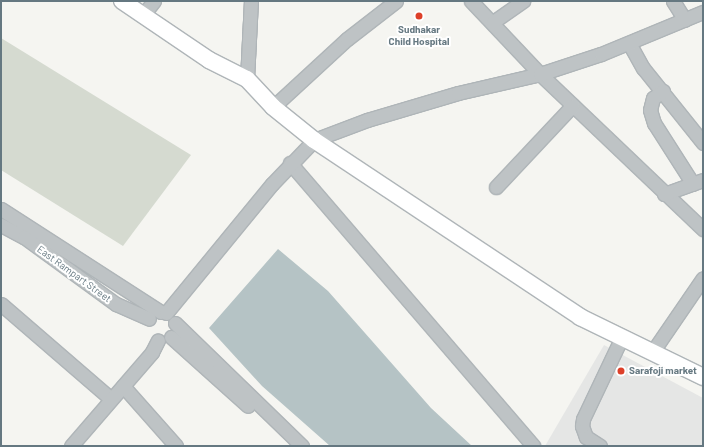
<!DOCTYPE html>
<style>
body{margin:0}
#map{position:relative;width:704px;height:447px;overflow:hidden;background:#f5f5f1;font-family:Barlow,sans-serif}
div>[style]{position:absolute}
.built>*{inset:0;background:#e5e6e5}
.green>*{inset:0;background:#d5dad0}
.water>*{inset:0;background:#b5c3c5}
.roads{filter:drop-shadow(1px 0 #afb5b8) drop-shadow(-1px 0 #afb5b8) drop-shadow(0 1px #afb5b8) drop-shadow(0 -1px #afb5b8)}
.minor>*{height:13px;margin:-6.5px;padding:0 6.5px;transform-origin:6.5px;border-radius:6.5px;background:#bec3c5}
.major>*{height:16px;margin:-8px;padding:0 8px;transform-origin:8px;border-radius:8px;background:#fff}
.dots>*{width:11px;height:11px;translate:-50% -50%;box-sizing:border-box;border:2px solid #fff;border-radius:50%}
span{translate:-50% -50%;white-space:nowrap;text-align:center;line-height:1.15;-webkit-text-stroke:4px #fff;paint-order:stroke}
.poi-label{font-size:10px;color:#657881;font-weight:700}
.left{translate:0 -50%;text-align:left}
.street-label{font-size:10px;color:#657881}
.frame{position:absolute;inset:0;border:2px solid #657881;pointer-events:none}
</style>
<div id="map">
<div class="built">
<i style="clip-path:polygon(604px 345px,703px 398px,703px 446px,545px 446px)"></i>
</div>
<div class="green">
<i style="clip-path:polygon(1px 38px,191px 155px,123px 246px,1px 170px)"></i>
</div>
<div class="water">
<i style="clip-path:polygon(278px 249px,328px 291px,431px 408px,472px 446px,330px 446px,262px 386px,209px 328px)"></i>
</div>
<div class="roads">
<div class="minor">
<i style="left:471px;top:1px;width:100px;rotate:46.6deg"></i>
<i style="left:540px;top:74px;width:225px;rotate:43.6deg"></i>
<i style="left:673px;top:1px;width:22px;rotate:58deg"></i>
<i style="left:143px;top:15px;width:18px;rotate:-52deg"></i>
<i style="left:493px;top:22px;width:37px;rotate:-35deg"></i>
<i style="left:629px;top:43px;width:29px;rotate:61deg"></i>
<i style="left:643px;top:68px;width:96px;rotate:51.3deg"></i>
<i style="left:247px;top:79px;width:78px;rotate:-87.1deg"></i>
<i style="left:663px;top:91px;width:12px;rotate:145deg"></i>
<i style="left:653px;top:98px;width:12px;rotate:104deg"></i>
<i style="left:650px;top:110px;width:14px;rotate:73deg"></i>
<i style="left:654px;top:123px;width:72px;rotate:57.4deg"></i>
<i style="left:273px;top:107px;width:100px;rotate:-42.6deg"></i>
<i style="left:347px;top:39px;width:62px;rotate:-37.8deg"></i>
<i style="left:290px;top:163px;width:373px;rotate:49.3deg"></i>
<i style="left:496px;top:187px;width:112px;rotate:-46.8deg"></i>
<i style="left:664px;top:194px;width:41px;rotate:-19.7deg"></i>
<i style="left:1px;top:209px;width:190px;rotate:32.8deg"></i>
<i style="left:1px;top:225px;width:26px;rotate:28deg"></i>
<i style="left:24px;top:237px;width:114px;rotate:36.1deg"></i>
<i style="left:116px;top:304px;width:36px;rotate:24deg"></i>
<i style="left:1px;top:304px;width:145px;rotate:40.8deg"></i>
<i style="left:166px;top:313px;width:167px;rotate:-50.6deg"></i>
<i style="left:272px;top:184px;width:61px;rotate:-46.3deg"></i>
<i style="left:314px;top:140px;width:57px;rotate:-20.7deg"></i>
<i style="left:367px;top:120px;width:95px;rotate:-16.5deg"></i>
<i style="left:458px;top:93px;width:84px;rotate:-13deg"></i>
<i style="left:540px;top:74px;width:64px;rotate:-18.2deg"></i>
<i style="left:601px;top:54px;width:110px;rotate:-22.4deg"></i>
<i style="left:175px;top:323px;width:177px;rotate:44.1deg"></i>
<i style="left:171px;top:337px;width:103px;rotate:41.9deg"></i>
<i style="left:653px;top:351px;width:88px;rotate:-55.6deg"></i>
<i style="left:123px;top:386px;width:80px;rotate:48.5deg"></i>
<i style="left:71px;top:446px;width:124px;rotate:-49.2deg"></i>
<i style="left:152px;top:352px;width:13px;rotate:-63deg"></i>
<i style="left:600px;top:446px;width:17px;rotate:-147deg"></i>
<i style="left:586px;top:437px;width:12px;rotate:-110deg"></i>
<i style="left:582px;top:426px;width:7px;rotate:-82deg"></i>
<i style="left:583px;top:419px;width:91px;rotate:-64.6deg"></i>
</div>
<div class="major">
<i style="left:122px;top:1px;width:105px;rotate:34.1deg"></i>
<i style="left:209px;top:60px;width:42px;rotate:26.6deg"></i>
<i style="left:247px;top:79px;width:38px;rotate:47deg"></i>
<i style="left:273px;top:107px;width:53px;rotate:38.8deg"></i>
<i style="left:314px;top:140px;width:320px;rotate:33.6deg"></i>
<i style="left:580px;top:317px;width:137px;rotate:26deg"></i>
</div>
</div>
<div class="dots">
<i style="left:419px;top:16px;background:#dd4029"></i>
<i style="left:621px;top:371px;background:#dd4029"></i>
</div>
<div class="poi-label">
<span style="left:419px;top:35px">Sudhakar<br>Child Hospital</span>
<span class="left" style="left:629px;top:371px">Sarafoji market</span>
</div>
<div class="street-label">
<span style="left:74px;top:274px;rotate:36deg">East Rampart Street</span>
</div>
<div class="frame"></div>
</div>
